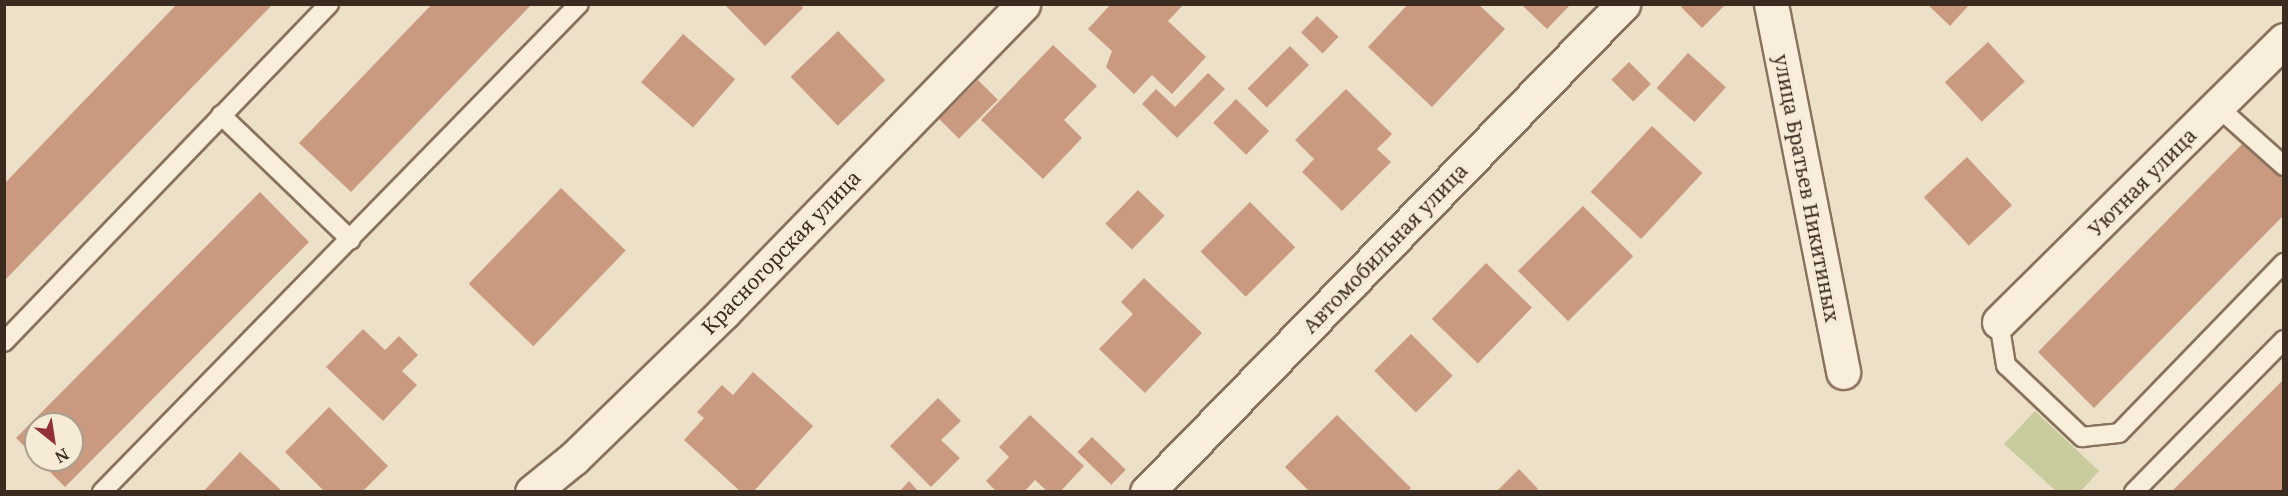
<!DOCTYPE html>
<meta charset="utf-8">
<style>
body{margin:0}
#map{position:relative;width:2288px;height:496px;overflow:hidden;background:#ede0c8;font-family:"Noto Serif",serif}
div>[style]{position:absolute}
.green>*{inset:0;background:#c8cb9c}
.building>*{inset:0;background:#ca9a80;transform-origin:0 0}
.roads{filter:drop-shadow(2px 0 #89725e) drop-shadow(-2px 0 #89725e) drop-shadow(0 2px #89725e) drop-shadow(0 -2px #89725e)}
.service>*{height:18px;margin:-9px;padding:0 9px;transform-origin:9px;border-radius:9px;background:#f8eedb}
.minor>*{height:33px;margin:-16.5px;padding:0 16.5px;transform-origin:16.5px;border-radius:16.5px;background:#f8eedb}
span{translate:-50% -50%;white-space:nowrap;text-align:center;line-height:1.15;-webkit-text-stroke:6px #f5ebd7;paint-order:stroke}
.street-label{font-size:20px;color:#3a2b21}
.frame{position:absolute;inset:0;border:6px solid #3a2b21;pointer-events:none}
.north{position:absolute;left:24px;top:412px;width:60px;height:60px;box-sizing:border-box;background:#f5ebd7;border:2px solid #aa9e8e;border-radius:50%;rotate:150deg;font-size:16px;font-weight:700;line-height:24px;text-align:center;color:#3a2b21}
.north::after{content:'';display:block;margin:auto;width:21px;height:27px;background:#953036;clip-path:polygon(50% 0,100% 100%,50% 72%,0 100%)}
</style>
<div id="map">
<div class="green">
<i style="clip-path:polygon(2035px 411px,2099px 471px,2081px 491px,2056px 491px,2004px 444px)"></i>
</div>
<div class="building">
<i style="clip-path:polygon(177px 4px,273px 4px,4px 281px,4px 184px)"></i>
<i style="clip-path:polygon(432px 4px,532px 4px,351px 192px,299px 143px)"></i>
<i style="clip-path:polygon(724px 4px,800px 4px,803px 8px,765px 46px)"></i>
<i style="clip-path:polygon(1111px 4px,1184px 4px,1168px 21px,1206px 57px,1172px 94px,1152px 75px,1134px 94px,1106px 67px,1112px 51px,1088px 29px)"></i>
<i style="clip-path:polygon(1408px 4px,1478px 4px,1505px 29px,1432px 107px,1368px 47px)"></i>
<i style="clip-path:polygon(1521px 4px,1571px 4px,1547px 29px)"></i>
<i style="clip-path:polygon(1684px 4px,1726px 4px,1702px 28px,1681px 7px)"></i>
<i style="clip-path:polygon(1927px 4px,1970px 4px,1950px 26px)"></i>
<i style="left:1317px;top:16px;width:30px;height:23px;rotate:44deg"></i>
<i style="left:838px;top:31px;width:68px;height:66px;rotate:46deg"></i>
<i style="left:683px;top:34px;width:69px;height:64px;rotate:41deg"></i>
<i style="left:1988px;top:42px;width:54px;height:59px;rotate:47deg"></i>
<i style="clip-path:polygon(1053px 45px,1097px 86px,1064px 120px,1082px 138px,1043px 179px,981px 120px)"></i>
<i style="left:1290px;top:46px;width:27px;height:60px;rotate:45deg"></i>
<i style="left:1688px;top:53px;width:51px;height:47px;rotate:42deg"></i>
<i style="left:1629px;top:62px;width:31px;height:25px;rotate:45deg"></i>
<i style="clip-path:polygon(1208px 73px,1225px 89px,1177px 138px,1142px 104px,1156px 89px,1175px 107px)"></i>
<i style="left:978px;top:80px;width:28px;height:55px;rotate:45deg"></i>
<i style="clip-path:polygon(1346px 89px,1392px 134px,1377px 149px,1391px 162px,1342px 211px,1302px 172px,1314px 159px,1295px 140px)"></i>
<i style="left:1236px;top:99px;width:46px;height:33px;rotate:44deg"></i>
<i style="left:1652px;top:126px;width:69px;height:90px;rotate:43deg"></i>
<i style="clip-path:polygon(2244px 142px,2284px 180px,2284px 215px,2094px 408px,2038px 352px)"></i>
<i style="left:1967px;top:157px;width:66px;height:59px;rotate:47deg"></i>
<i style="left:561px;top:188px;width:90px;height:133px;rotate:44deg"></i>
<i style="left:1138px;top:190px;width:37px;height:47px;rotate:44deg"></i>
<i style="clip-path:polygon(260px 192px,309px 242px,65px 487px,38px 460px,72px 460px,72px 424px,36px 424px,36px 458px,16px 438px)"></i>
<i style="left:1250px;top:202px;width:64px;height:70px;rotate:45deg"></i>
<i style="left:1583px;top:206px;width:71px;height:92px;rotate:45deg"></i>
<i style="left:1486px;top:263px;width:64px;height:78px;rotate:44deg"></i>
<i style="clip-path:polygon(1144px 278px,1202px 333px,1145px 393px,1099px 349px,1133px 314px,1121px 302px)"></i>
<i style="clip-path:polygon(363px 329px,385px 350px,399px 336px,418px 355px,402px 371px,417px 385px,383px 421px,326px 367px)"></i>
<i style="left:1411px;top:334px;width:59px;height:52px;rotate:45deg"></i>
<i style="clip-path:polygon(753px 372px,813px 426px,753px 492px,741px 492px,684px 440px,704px 418px,697px 412px,722px 385px,733px 395px)"></i>
<i style="clip-path:polygon(2284px 379px,2284px 492px,2171px 492px)"></i>
<i style="clip-path:polygon(938px 398px,961px 421px,941px 440px,960px 458px,931px 487px,890px 446px)"></i>
<i style="clip-path:polygon(329px 407px,388px 466px,362px 492px,325px 492px,285px 452px)"></i>
<i style="clip-path:polygon(1030px 415px,1084px 466px,1060px 492px,1048px 492px,1035px 480px,1024px 492px,997px 492px,986px 481px,1009px 457px,999px 447px)"></i>
<i style="clip-path:polygon(1337px 415px,1411px 488px,1407px 492px,1310px 492px,1285px 467px)"></i>
<i style="left:1092px;top:437px;width:47px;height:21px;rotate:44deg"></i>
<i style="clip-path:polygon(240px 452px,283px 492px,203px 492px)"></i>
<i style="clip-path:polygon(1519px 469px,1538px 489px,1535px 492px,1496px 492px)"></i>
<i style="clip-path:polygon(909px 481px,919px 492px,899px 492px)"></i>
</div>
<div class="roads">
<div class="service">
<i style="left:2218px;top:107px;width:89px;rotate:41.8deg"></i>
<i style="left:221px;top:115px;width:180px;rotate:43.9deg"></i>
<i style="left:1999px;top:322px;width:44px;rotate:80.8deg"></i>
<i style="left:2006px;top:365px;width:105px;rotate:43.5deg"></i>
<i style="left:2082px;top:437px;width:37px;rotate:-6deg"></i>
<i style="left:2119px;top:433px;width:237px;rotate:-45.9deg"></i>
<i style="left:4px;top:342px;width:469px;rotate:-46.1deg"></i>
<i style="left:102px;top:492px;width:682px;rotate:-45.65deg"></i>
<i style="left:2134px;top:492px;width:214px;rotate:-45.4deg"></i>
</div>
<div class="minor">
<i style="left:1771px;top:4px;width:375px;rotate:78.9deg"></i>
<i style="left:1999px;top:322px;width:401px;rotate:-44.7deg"></i>
<i style="left:532px;top:492px;width:54px;rotate:-39deg"></i>
<i style="left:574px;top:458px;width:209px;rotate:-44.2deg"></i>
<i style="left:724px;top:312px;width:429px;rotate:-45.8deg"></i>
<i style="left:1147px;top:492px;width:682px;rotate:-45.71deg"></i>
</div>
</div>
<div class="street-label">
<span style="left:2142px;top:182px;rotate:-45deg">Уютная улица</span>
<span style="left:1807px;top:188px;rotate:79deg">улица Братьев Никитиных</span>
<span style="left:1385px;top:248px;rotate:-46deg">Автомобильная улица</span>
<span style="left:781px;top:252px;rotate:-46deg">Красногорская улица</span>
</div>
<div class="frame"></div>
<div class="north">N</div>
</div>
